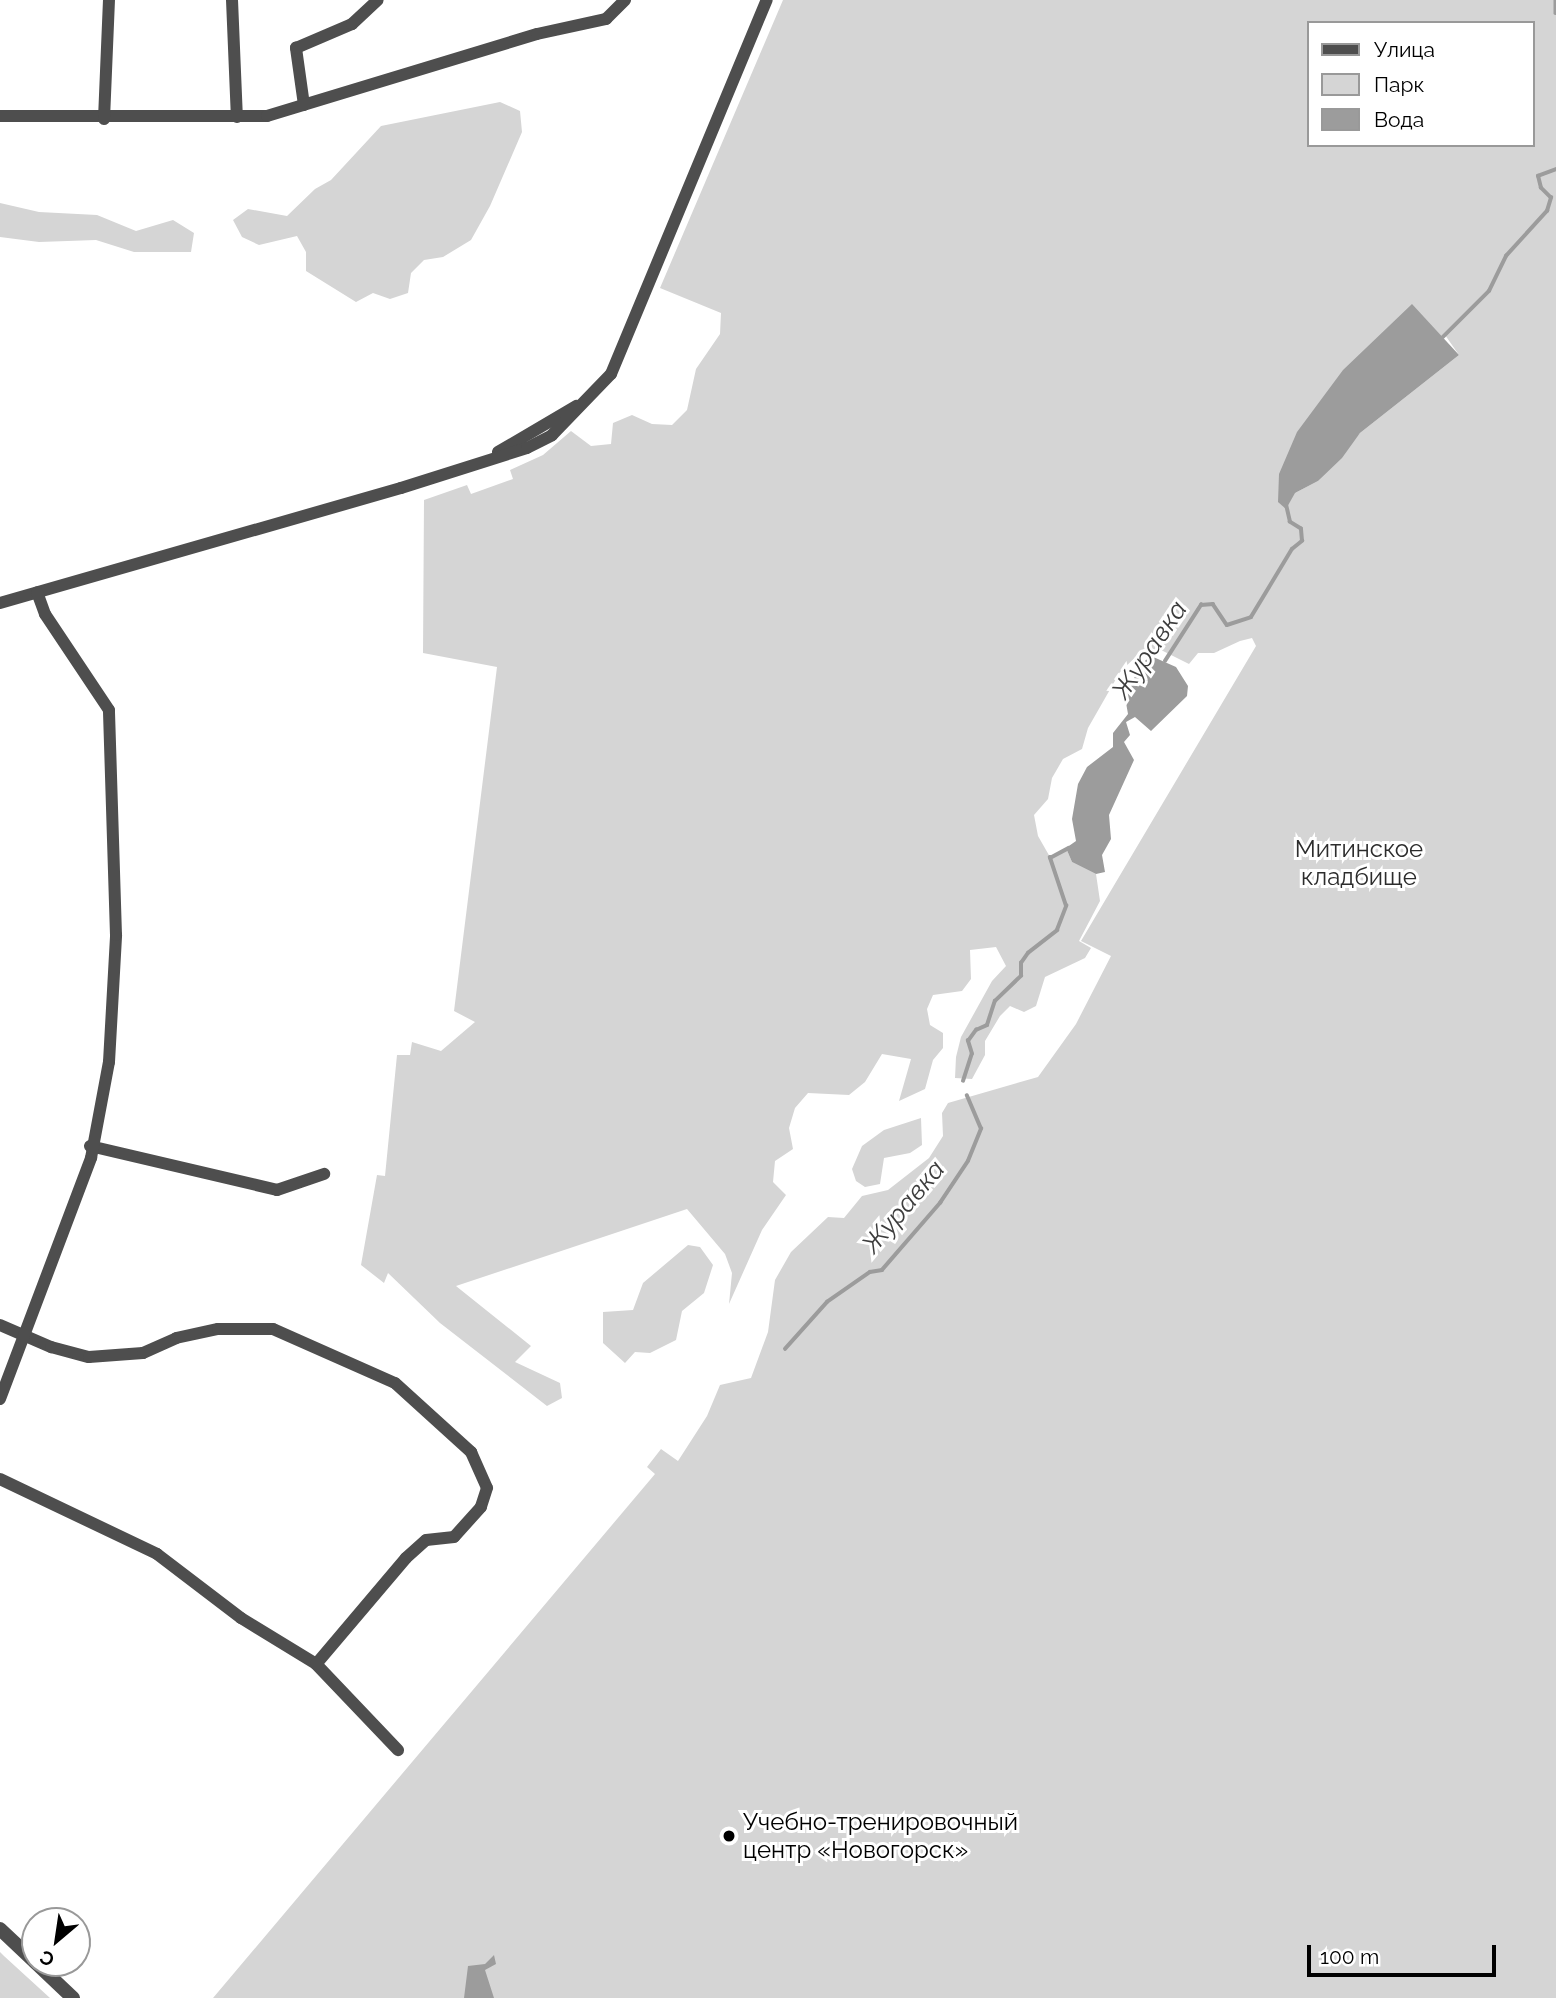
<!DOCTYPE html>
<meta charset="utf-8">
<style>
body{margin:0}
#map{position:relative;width:1556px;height:1998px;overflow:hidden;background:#fff;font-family:Raleway,sans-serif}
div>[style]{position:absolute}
.green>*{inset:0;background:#d5d5d5}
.water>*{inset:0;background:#9c9c9c}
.stream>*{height:3.5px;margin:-1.75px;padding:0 1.75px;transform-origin:1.75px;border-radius:1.75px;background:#9c9c9c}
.minor>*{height:12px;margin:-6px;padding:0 6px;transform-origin:6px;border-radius:6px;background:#4e4e4e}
.tertiary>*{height:14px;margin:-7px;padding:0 7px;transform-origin:7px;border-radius:7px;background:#4e4e4e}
.dots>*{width:19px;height:19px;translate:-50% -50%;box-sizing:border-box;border:4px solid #fff;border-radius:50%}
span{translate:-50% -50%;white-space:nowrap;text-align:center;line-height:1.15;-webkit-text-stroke:6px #fff;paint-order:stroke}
.park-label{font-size:24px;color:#2c2c2c}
.poi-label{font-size:24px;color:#000}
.left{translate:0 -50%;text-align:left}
.water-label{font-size:26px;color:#3d3d3d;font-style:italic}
.legend{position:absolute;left:1307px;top:21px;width:228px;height:126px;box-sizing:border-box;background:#fff;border:2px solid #999;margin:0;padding:9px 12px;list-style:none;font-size:21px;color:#000}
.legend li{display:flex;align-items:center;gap:14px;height:35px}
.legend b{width:35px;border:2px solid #999}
.north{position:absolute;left:21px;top:1907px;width:70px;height:70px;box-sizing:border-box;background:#fff;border:2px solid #999;border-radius:50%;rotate:209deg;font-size:19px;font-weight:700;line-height:28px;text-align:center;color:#000}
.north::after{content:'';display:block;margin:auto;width:24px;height:32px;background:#000;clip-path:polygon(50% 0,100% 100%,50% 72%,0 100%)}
.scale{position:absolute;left:1307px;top:1945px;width:189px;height:32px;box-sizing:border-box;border:4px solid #000;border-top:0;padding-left:9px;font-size:21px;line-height:24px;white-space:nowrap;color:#000;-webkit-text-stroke:5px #fff;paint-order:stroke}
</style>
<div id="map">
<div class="green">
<i style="clip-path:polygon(evenodd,783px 0,1556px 0,1556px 1998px,213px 1998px,655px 1474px,647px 1467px,661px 1449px,678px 1461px,707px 1416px,720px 1385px,751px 1378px,768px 1332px,775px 1280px,791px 1252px,828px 1217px,844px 1218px,862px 1196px,888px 1190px,929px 1158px,943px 1136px,942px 1113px,948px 1103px,1038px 1077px,1076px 1024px,1111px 956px,1081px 941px,1256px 646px,1252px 638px,1240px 641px,1214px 653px,1198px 653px,1189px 664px,1161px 650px,1144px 649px,1120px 672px,1088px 728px,1082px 749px,1063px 759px,1052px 778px,1048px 799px,1034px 815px,1038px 836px,1050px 857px,1066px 848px,1072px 862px,1096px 874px,1100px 901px,1079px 941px,1091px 948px,1085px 958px,1045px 977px,1036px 1006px,1024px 1012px,1010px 1006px,1000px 1016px,985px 1041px,985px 1055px,972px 1079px,955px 1078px,956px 1057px,961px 1037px,992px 981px,1006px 966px,996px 947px,970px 950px,971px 979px,962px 991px,933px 995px,927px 1009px,930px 1025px,943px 1033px,943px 1048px,933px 1060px,925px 1089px,899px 1101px,911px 1059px,882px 1054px,865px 1082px,849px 1095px,808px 1093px,795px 1108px,789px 1128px,793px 1149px,775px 1161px,773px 1182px,786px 1195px,762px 1230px,729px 1304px,732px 1273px,725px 1254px,687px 1209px,456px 1286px,531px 1346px,515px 1362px,560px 1383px,562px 1398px,547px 1406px,440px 1323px,388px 1273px,384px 1283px,361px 1265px,377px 1175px,385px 1176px,397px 1055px,410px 1055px,412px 1042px,441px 1051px,475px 1022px,454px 1011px,497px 667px,423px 653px,424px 500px,467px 485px,471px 494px,513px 479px,510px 470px,543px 455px,571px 431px,591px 446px,611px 444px,613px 423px,632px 415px,652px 424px,672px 425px,687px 410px,696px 369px,720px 334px,721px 313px,660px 288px,783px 0,1309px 23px,1533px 23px,1533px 145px,1309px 145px,1309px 23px,783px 0,1445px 335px,1459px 355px,1360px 433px,1318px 481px,1295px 493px,1445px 335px)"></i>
<i style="clip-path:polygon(500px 102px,520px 111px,522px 132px,490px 206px,471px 240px,443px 257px,424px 260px,411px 273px,408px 293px,390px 299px,373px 293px,356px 302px,306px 271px,306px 252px,297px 236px,259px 245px,242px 237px,233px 220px,248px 209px,287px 216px,315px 189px,331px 180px,381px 126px)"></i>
<i style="clip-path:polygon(0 203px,39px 212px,97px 215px,136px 231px,173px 220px,194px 233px,191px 252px,134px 252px,96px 240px,39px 242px,0 237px)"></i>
<i style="clip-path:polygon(921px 1118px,922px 1145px,910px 1153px,884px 1158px,880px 1184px,865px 1187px,856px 1181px,852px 1169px,862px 1146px,884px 1130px)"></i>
<i style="clip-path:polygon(688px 1245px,700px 1247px,713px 1265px,704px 1293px,682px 1311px,676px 1340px,650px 1353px,635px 1352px,625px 1363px,603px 1343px,603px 1312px,633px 1310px,643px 1283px)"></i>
<i style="clip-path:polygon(0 1952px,4px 1956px,50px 1998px,0 1998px)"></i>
</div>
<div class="water">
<i style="clip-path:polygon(1412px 304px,1459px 355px,1360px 433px,1342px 458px,1318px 481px,1295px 493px,1286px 509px,1278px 502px,1279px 474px,1297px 432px,1343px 370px)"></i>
<i style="clip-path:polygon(1151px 656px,1176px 667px,1188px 686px,1187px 696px,1151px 731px,1135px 717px,1126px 722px,1130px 735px,1124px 742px,1134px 760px,1109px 815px,1111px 839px,1102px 855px,1105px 872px,1096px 874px,1072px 862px,1066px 848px,1076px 841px,1072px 819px,1078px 784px,1087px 767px,1113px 747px,1113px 733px,1128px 714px,1125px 697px,1141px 664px)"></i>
<i style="clip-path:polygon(494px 1955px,496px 1964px,485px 1970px,494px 1998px,464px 1998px,468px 1966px,485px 1964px)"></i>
</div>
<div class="stream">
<i style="left:1556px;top:0;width:13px;rotate:90deg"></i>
<i style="left:1443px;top:337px;width:65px;rotate:-45deg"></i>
<i style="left:1489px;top:291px;width:39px;rotate:-64deg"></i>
<i style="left:1506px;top:256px;width:61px;rotate:-47.7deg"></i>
<i style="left:1547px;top:211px;width:14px;rotate:-73deg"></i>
<i style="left:1551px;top:198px;width:14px;rotate:-135deg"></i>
<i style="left:1541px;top:188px;width:12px;rotate:-104deg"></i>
<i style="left:1538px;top:176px;width:19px;rotate:-21deg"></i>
<i style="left:1165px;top:661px;width:67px;rotate:-57.3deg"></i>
<i style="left:1201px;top:605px;width:12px;rotate:-5deg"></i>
<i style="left:1213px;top:604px;width:25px;rotate:56deg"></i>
<i style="left:1227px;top:625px;width:25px;rotate:-18deg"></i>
<i style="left:1251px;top:617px;width:79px;rotate:-58.9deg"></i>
<i style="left:1292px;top:549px;width:13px;rotate:-39deg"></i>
<i style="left:1302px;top:541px;width:12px;rotate:-95deg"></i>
<i style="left:1301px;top:529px;width:13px;rotate:-148deg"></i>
<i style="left:1290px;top:522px;width:17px;rotate:-103deg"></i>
<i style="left:963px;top:1081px;width:28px;rotate:-72deg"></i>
<i style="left:972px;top:1054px;width:14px;rotate:-107deg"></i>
<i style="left:968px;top:1041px;width:14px;rotate:-54deg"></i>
<i style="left:976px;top:1030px;width:12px;rotate:-24deg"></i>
<i style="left:987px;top:1025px;width:25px;rotate:-72deg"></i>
<i style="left:995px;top:1001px;width:36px;rotate:-44deg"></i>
<i style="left:1021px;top:976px;width:13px;rotate:-90deg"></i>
<i style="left:1021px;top:963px;width:12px;rotate:-55deg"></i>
<i style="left:1028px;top:953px;width:37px;rotate:-38deg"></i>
<i style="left:1057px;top:930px;width:26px;rotate:-69deg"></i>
<i style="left:1066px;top:906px;width:51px;rotate:-108.4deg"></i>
<i style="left:1050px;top:858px;width:21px;rotate:-28deg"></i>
<i style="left:785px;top:1349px;width:63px;rotate:-48.2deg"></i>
<i style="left:827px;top:1302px;width:52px;rotate:-34.9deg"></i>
<i style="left:870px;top:1272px;width:12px;rotate:-9deg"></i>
<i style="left:882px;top:1270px;width:89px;rotate:-49.1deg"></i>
<i style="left:940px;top:1203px;width:50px;rotate:-56.3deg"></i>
<i style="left:968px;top:1161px;width:35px;rotate:-68deg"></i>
<i style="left:981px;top:1129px;width:36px;rotate:-113deg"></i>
</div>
<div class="minor">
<i style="left:232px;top:0;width:117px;rotate:87.6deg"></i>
<i style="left:304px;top:105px;width:58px;rotate:-98deg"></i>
<i style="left:296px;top:48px;width:61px;rotate:-23.2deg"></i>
<i style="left:352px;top:24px;width:35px;rotate:-43deg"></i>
<i style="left:0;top:116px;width:267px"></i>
<i style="left:267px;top:116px;width:282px;rotate:-16.9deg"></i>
<i style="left:537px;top:34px;width:71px;rotate:-12.3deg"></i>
<i style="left:606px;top:19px;width:27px;rotate:-45deg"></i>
<i style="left:104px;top:119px;width:119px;rotate:-87.6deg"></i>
<i style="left:498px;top:452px;width:91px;rotate:-30.5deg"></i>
<i style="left:0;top:603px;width:417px;rotate:-16deg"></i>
<i style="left:401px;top:488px;width:132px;rotate:-17.6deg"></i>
<i style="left:527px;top:448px;width:28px;rotate:-27deg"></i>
<i style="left:552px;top:435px;width:85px;rotate:-46deg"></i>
<i style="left:611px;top:374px;width:405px;rotate:-67.4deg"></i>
<i style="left:90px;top:1146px;width:192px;rotate:13.2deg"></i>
<i style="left:277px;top:1190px;width:50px;rotate:-18.8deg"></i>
<i style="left:0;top:1325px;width:56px;rotate:23.3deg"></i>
<i style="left:51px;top:1347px;width:39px;rotate:15deg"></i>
<i style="left:89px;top:1357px;width:54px;rotate:-4.2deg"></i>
<i style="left:143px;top:1353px;width:36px;rotate:-24deg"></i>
<i style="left:176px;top:1338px;width:43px;rotate:-12.1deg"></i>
<i style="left:218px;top:1329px;width:55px"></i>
<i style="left:273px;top:1329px;width:133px;rotate:23.9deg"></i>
<i style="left:395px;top:1383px;width:103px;rotate:42.2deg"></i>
<i style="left:471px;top:1452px;width:39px;rotate:66deg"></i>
<i style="left:487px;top:1488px;width:20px;rotate:108deg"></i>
<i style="left:481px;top:1507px;width:40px;rotate:132deg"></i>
<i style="left:454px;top:1537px;width:28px;rotate:174deg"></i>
<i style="left:426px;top:1540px;width:27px;rotate:138deg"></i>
<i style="left:406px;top:1558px;width:139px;rotate:130.3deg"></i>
<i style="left:0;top:1399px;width:258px;rotate:-69.3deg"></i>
<i style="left:91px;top:1158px;width:98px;rotate:-79.4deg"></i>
<i style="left:109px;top:1062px;width:127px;rotate:-86.8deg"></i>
<i style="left:116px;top:935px;width:225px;rotate:-91.8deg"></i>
<i style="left:109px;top:710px;width:115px;rotate:-123.7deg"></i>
<i style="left:45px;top:614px;width:23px;rotate:-110deg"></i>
<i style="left:0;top:1479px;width:174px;rotate:25.5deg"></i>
<i style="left:157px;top:1554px;width:106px;rotate:37.3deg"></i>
<i style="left:241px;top:1618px;width:88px;rotate:31.5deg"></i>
<i style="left:316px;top:1664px;width:119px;rotate:46.4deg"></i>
</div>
<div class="tertiary">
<i style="left:0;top:1929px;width:48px;rotate:43.3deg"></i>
<i style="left:36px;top:1963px;width:51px;rotate:43.4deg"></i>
</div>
<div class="dots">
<i style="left:729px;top:1836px;background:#000"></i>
</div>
<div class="park-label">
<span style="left:1359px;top:863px">Митинское<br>кладбище</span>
</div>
<div class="poi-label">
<span class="left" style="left:743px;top:1836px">Учебно-тренировочный<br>центр «Новогорск»</span>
</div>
<div class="water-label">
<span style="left:1150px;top:650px;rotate:-56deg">Журавка</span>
<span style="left:904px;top:1207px;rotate:-50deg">Журавка</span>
</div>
<ul class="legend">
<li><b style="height:9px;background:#4e4e4e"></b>Улица</li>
<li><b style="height:19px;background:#d5d5d5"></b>Парк</li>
<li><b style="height:19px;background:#9c9c9c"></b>Вода</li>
</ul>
<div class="north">С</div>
<div class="scale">100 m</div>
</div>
